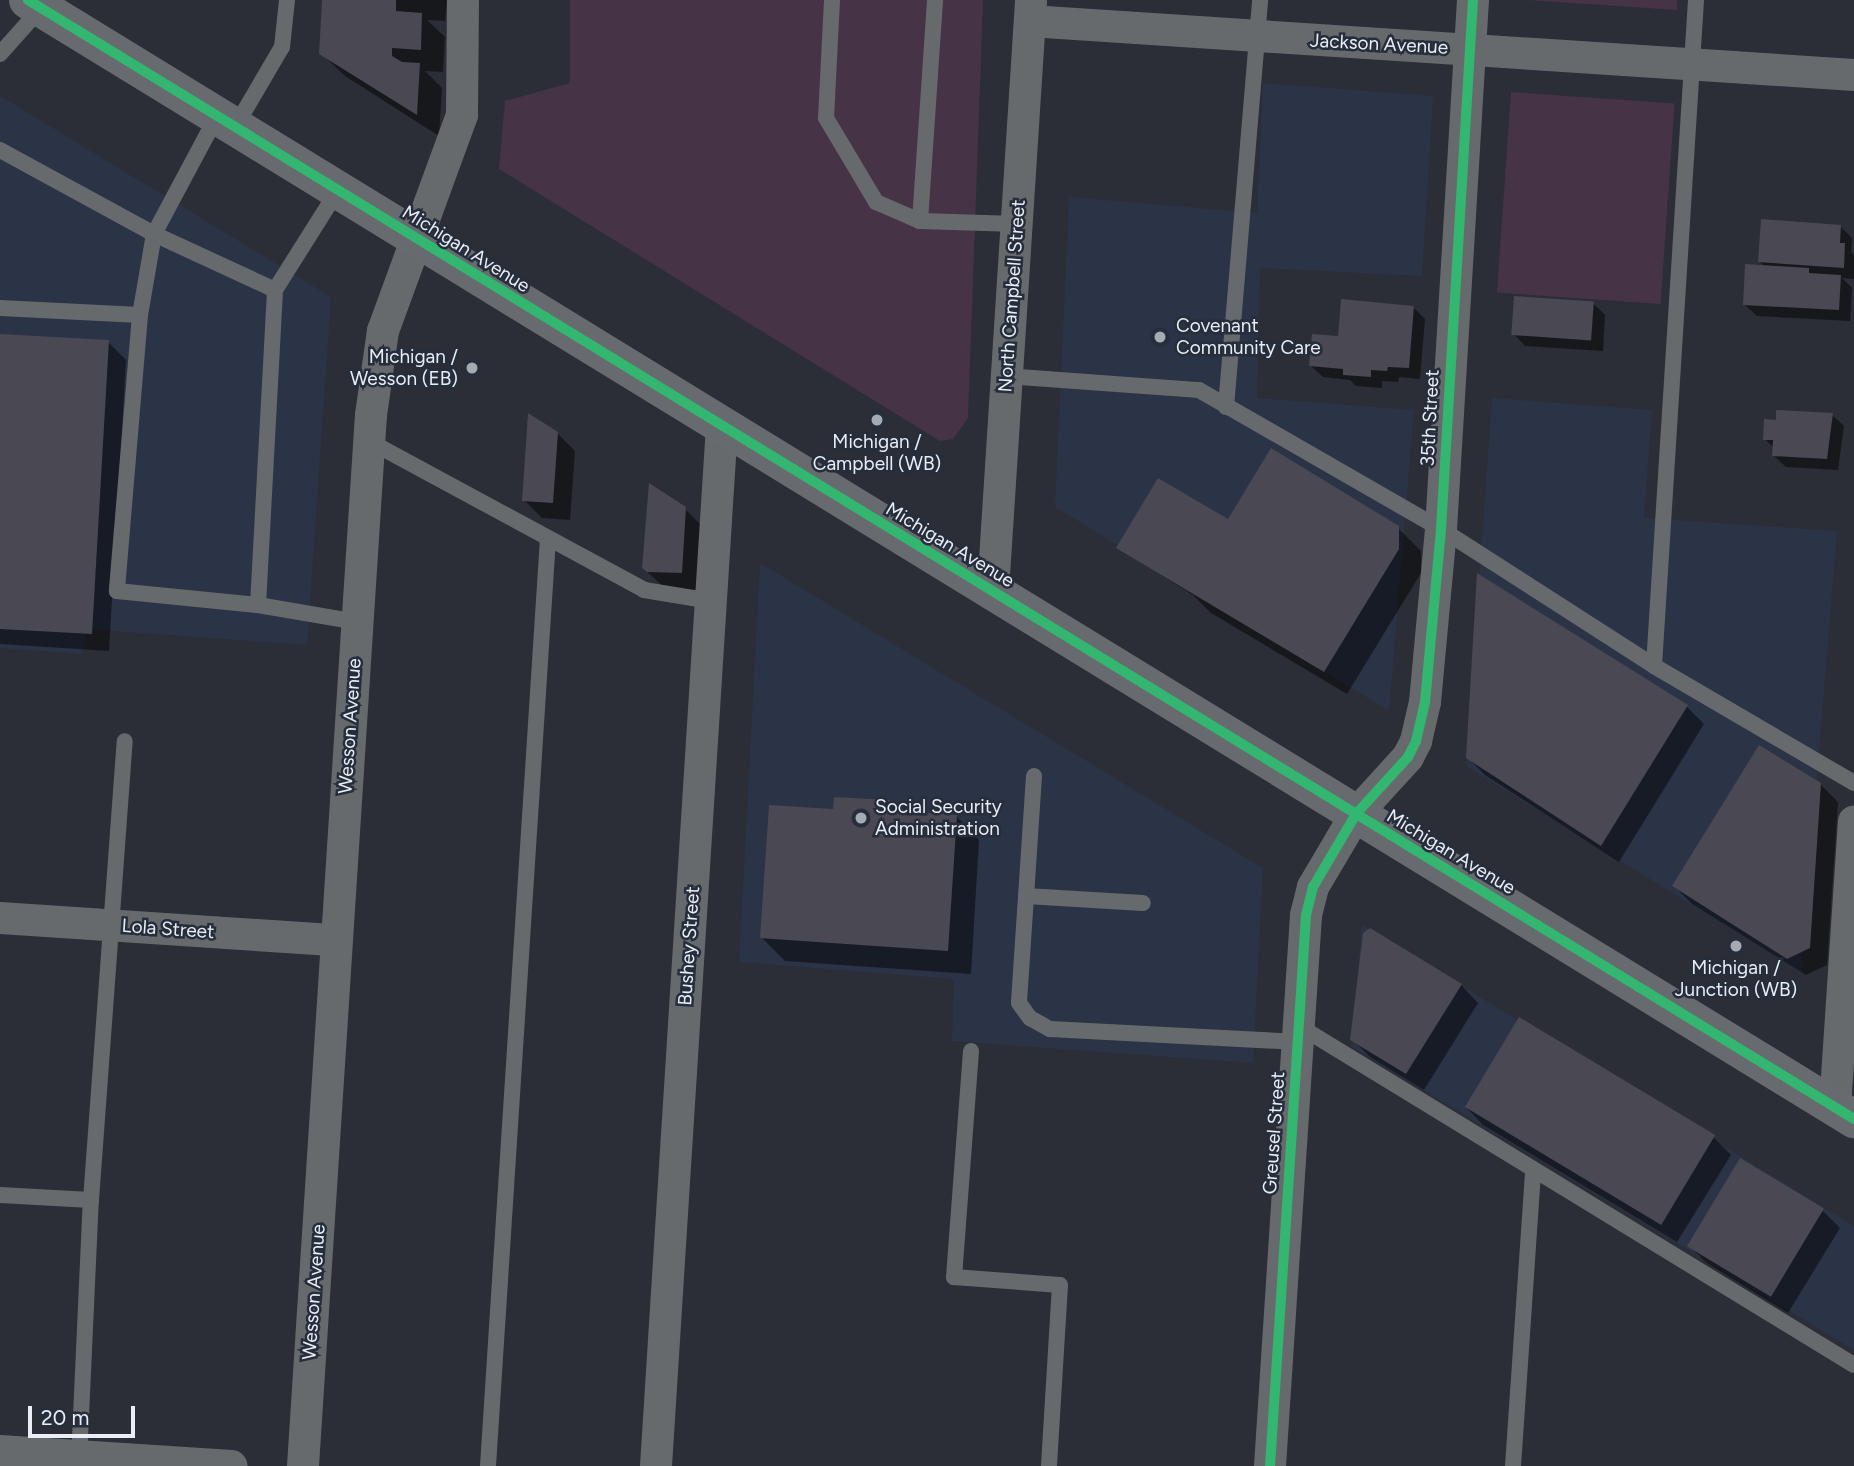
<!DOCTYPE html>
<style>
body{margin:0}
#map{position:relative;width:1854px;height:1466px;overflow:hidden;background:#2b2e36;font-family:Figtree,sans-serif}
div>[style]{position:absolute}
.built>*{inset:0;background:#2b3346}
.green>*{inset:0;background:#463346;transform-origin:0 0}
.shadow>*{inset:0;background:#0007}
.building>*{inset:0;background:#494853;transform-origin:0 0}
.lane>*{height:16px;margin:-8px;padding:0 8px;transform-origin:8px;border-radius:8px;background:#676a6d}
.street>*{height:32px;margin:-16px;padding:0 16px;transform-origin:16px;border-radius:16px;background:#676a6d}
.primary>*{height:38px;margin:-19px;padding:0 19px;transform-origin:19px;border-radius:19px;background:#676b70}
.cycleway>*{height:10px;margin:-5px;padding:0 5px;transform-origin:5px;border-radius:5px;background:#33b770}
.dots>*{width:19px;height:19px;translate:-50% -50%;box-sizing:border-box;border:4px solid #262d3b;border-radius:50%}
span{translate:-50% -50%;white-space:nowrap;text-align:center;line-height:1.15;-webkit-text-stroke:5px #262d3b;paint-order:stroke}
.street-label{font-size:19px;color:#e8edf6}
.poi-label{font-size:19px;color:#e8edf6}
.left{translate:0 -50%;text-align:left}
.right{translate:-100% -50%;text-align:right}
.scale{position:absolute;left:28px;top:1406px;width:107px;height:32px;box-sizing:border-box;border:4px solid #e8edf6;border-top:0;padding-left:9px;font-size:21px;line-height:24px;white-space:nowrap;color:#e8edf6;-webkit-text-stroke:5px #262d3b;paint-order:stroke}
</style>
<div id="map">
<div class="built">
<i style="clip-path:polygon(1263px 83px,1433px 96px,1422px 276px,1260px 268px,1257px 398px,1414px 410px,1389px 711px,1055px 507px,1069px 197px,1257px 213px)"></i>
<i style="clip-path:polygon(0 96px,331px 297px,307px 645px,86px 629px,83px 654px,0 648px)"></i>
<i style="clip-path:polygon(1492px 398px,1652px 410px,1644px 518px,1837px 531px,1801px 972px,1466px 766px)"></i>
<i style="clip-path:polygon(760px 563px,1263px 868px,1253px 1063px,952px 1041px,954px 979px,739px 962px)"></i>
<i style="clip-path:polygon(1362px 925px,1854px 1226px,1854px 1350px,1352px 1047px)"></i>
</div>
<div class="green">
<i style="clip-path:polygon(570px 0,983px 0,968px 418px,953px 439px,940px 441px,499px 169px,505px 101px,570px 83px)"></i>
<i style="clip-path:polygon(1528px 0,1677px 0,1677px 10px)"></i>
<i style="left:1511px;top:92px;width:164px;height:201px;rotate:4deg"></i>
</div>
<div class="shadow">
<i style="clip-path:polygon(324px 0,447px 0,445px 21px,427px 20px,445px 37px,443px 72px,425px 71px,442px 88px,439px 136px,345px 76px,321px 53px)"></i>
<i style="clip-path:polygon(1840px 226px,1852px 238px,1851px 252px,1854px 255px,1854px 279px,1842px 278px,1852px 288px,1850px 321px,1757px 316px,1745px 305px,1765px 267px,1760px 262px)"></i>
<i style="clip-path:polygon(1593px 303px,1605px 315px,1603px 351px,1525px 346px,1514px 334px)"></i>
<i style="clip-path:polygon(1414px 308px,1425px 319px,1420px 379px,1399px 377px,1398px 382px,1382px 381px,1382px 388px,1356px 386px,1350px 380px,1323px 377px,1311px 366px,1339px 338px)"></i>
<i style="clip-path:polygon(0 335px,108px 342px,126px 360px,109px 651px,0 644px)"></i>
<i style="clip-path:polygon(1832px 415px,1844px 426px,1838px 470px,1786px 467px,1774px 456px,1774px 448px,1765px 439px)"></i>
<i style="clip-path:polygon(557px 433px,575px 451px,570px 520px,542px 518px,524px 500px)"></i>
<i style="clip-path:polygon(685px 509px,703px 527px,699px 590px,666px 589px,643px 568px)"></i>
<i style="clip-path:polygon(1398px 528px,1421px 551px,1421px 573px,1347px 694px,1211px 613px,1193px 595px,1118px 548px)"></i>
<i style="clip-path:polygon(1687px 707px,1704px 724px,1619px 862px,1485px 775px,1467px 757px)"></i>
<i style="clip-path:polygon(1820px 784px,1838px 802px,1827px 965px,1806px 975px,1692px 904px,1674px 886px)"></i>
<i style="clip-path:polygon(889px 802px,899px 812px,956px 816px,979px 840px,971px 974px,785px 961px,762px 938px,834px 811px)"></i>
<i style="clip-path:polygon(1461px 985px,1478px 1003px,1424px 1090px,1370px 1057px,1352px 1039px)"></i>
<i style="clip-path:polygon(1466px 1107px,1714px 1138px,1731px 1155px,1677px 1242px,1483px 1125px)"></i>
<i style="clip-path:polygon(1823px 1211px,1840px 1228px,1788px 1313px,1707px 1263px,1689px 1246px)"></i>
</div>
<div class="building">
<i style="clip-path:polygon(322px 0,396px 0,396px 11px,422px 13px,421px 50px,392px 48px,392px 56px,402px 62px,420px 63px,417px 115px,319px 54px)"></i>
<i style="clip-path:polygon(1761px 219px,1841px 225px,1840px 243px,1845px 243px,1844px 268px,1758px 262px)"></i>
<i style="clip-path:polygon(1745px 264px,1809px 268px,1809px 273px,1841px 275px,1839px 310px,1743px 305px)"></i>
<i style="left:1514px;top:296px;width:80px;height:39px;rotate:4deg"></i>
<i style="clip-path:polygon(1341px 299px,1414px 306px,1409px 368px,1388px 367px,1387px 371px,1371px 370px,1371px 377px,1343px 375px,1343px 369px,1309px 366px,1312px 334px,1338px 336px)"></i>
<i style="clip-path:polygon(0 334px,109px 340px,92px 634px,0 629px)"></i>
<i style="clip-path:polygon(1776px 410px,1833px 413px,1827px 459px,1772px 456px,1773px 440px,1763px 440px,1764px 419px,1776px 420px)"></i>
<i style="clip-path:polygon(528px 413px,558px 432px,553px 503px,522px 501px)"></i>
<i style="clip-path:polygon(1271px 448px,1399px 526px,1399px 549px,1324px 672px,1116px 548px,1158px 478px,1228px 519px)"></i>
<i style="clip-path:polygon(649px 483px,686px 507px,682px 573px,647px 572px,642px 568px)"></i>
<i style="clip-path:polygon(1477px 573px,1688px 705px,1601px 846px,1466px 758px)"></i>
<i style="clip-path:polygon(1759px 745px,1821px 783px,1810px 948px,1787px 959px,1672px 886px)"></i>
<i style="clip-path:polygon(834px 797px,890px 800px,889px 810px,957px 815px,948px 951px,760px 938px,769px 805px,833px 809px)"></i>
<i style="clip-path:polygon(1370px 928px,1462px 984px,1406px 1074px,1350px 1040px,1363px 933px)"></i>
<i style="left:1519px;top:1017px;width:229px;height:105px;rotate:31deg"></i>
<i style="left:1740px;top:1158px;width:98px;height:103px;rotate:31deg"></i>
</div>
<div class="lane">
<i style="left:832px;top:0;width:118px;rotate:92.9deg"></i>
<i style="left:826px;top:118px;width:98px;rotate:59.2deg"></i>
<i style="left:876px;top:202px;width:48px;rotate:23.4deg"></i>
<i style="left:920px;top:221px;width:222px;rotate:-86.1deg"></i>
<i style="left:0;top:54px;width:62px;rotate:-48.3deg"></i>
<i style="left:217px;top:116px;width:134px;rotate:118.1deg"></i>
<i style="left:154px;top:234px;width:82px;rotate:99.8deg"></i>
<i style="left:140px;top:315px;width:277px;rotate:94.8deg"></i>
<i style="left:117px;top:591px;width:142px;rotate:5.7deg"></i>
<i style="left:258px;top:605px;width:315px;rotate:-86.9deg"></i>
<i style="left:275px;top:290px;width:118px;rotate:-57.8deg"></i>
<i style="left:235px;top:127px;width:93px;rotate:-59.6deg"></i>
<i style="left:282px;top:47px;width:47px;rotate:-83.9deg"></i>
<i style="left:0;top:150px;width:175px;rotate:28.6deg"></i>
<i style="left:154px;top:234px;width:133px;rotate:24.8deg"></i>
<i style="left:920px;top:221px;width:97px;rotate:1.8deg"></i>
<i style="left:0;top:308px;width:140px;rotate:2.9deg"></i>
<i style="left:1007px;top:376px;width:193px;rotate:4.2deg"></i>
<i style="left:1199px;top:390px;width:279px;rotate:29.9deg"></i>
<i style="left:1441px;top:529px;width:253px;rotate:32.7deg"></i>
<i style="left:1654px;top:666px;width:232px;rotate:30.3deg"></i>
<i style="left:1226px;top:407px;width:408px;rotate:-85.2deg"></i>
<i style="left:369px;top:441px;width:313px;rotate:28.4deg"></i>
<i style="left:644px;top:590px;width:68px;rotate:9.3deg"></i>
<i style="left:258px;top:605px;width:100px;rotate:9.7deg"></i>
<i style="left:1654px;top:666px;width:667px;rotate:-86.39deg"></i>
<i style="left:1034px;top:776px;width:227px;rotate:93.8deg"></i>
<i style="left:1019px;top:1003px;width:19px;rotate:54deg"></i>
<i style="left:1030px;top:1018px;width:23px;rotate:29deg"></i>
<i style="left:1050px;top:1029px;width:248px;rotate:3deg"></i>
<i style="left:1026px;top:896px;width:117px;rotate:3.4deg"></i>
<i style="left:1299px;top:1026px;width:650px;rotate:31.42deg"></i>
<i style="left:971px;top:1051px;width:227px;rotate:94.3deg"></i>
<i style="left:954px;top:1277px;width:106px;rotate:4.3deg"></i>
<i style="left:1060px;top:1285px;width:181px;rotate:93.5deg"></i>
<i style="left:0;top:1195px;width:91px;rotate:3.1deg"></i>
<i style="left:79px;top:1460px;width:260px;rotate:-87.4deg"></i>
<i style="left:91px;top:1200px;width:460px;rotate:-85.8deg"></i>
<i style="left:488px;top:1466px;width:929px;rotate:-86.3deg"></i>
<i style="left:1513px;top:1466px;width:297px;rotate:-86.1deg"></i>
</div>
<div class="street">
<i style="left:1030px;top:21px;width:826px;rotate:3.75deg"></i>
<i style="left:993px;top:591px;width:591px;rotate:-86.31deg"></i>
<i style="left:0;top:918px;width:336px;rotate:3.8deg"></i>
<i style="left:1835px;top:1107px;width:286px;rotate:-86.2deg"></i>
<i style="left:0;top:1451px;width:232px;rotate:3.7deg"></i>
<i style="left:303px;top:1466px;width:1053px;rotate:-86.3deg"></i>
<i style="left:371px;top:415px;width:85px;rotate:-81.9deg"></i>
<i style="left:383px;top:331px;width:230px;rotate:-69.9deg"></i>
<i style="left:462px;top:115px;width:115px;rotate:-89.5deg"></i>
<i style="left:656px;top:1466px;width:1042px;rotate:-86.37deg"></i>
<i style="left:1270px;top:1466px;width:552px;rotate:-86.26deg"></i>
<i style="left:1306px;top:915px;width:29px;rotate:-76deg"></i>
<i style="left:1313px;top:887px;width:85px;rotate:-59.5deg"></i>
<i style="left:1356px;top:814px;width:77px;rotate:-47.6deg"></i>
<i style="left:1408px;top:757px;width:18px;rotate:-63deg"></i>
<i style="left:1416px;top:741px;width:40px;rotate:-77deg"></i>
<i style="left:1425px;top:702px;width:174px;rotate:-84.7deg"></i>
<i style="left:1441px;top:529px;width:530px;rotate:-86.54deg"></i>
</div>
<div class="primary">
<i style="left:28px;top:0;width:2142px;rotate:31.5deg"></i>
</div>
<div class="cycleway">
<i style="left:28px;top:0;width:2142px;rotate:31.5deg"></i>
<i style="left:1270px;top:1466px;width:552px;rotate:-86.26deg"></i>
<i style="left:1306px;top:915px;width:29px;rotate:-76deg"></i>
<i style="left:1313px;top:887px;width:85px;rotate:-59.5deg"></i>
<i style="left:1356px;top:814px;width:77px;rotate:-47.6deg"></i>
<i style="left:1408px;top:757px;width:18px;rotate:-63deg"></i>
<i style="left:1416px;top:741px;width:40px;rotate:-77deg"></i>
<i style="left:1425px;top:702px;width:174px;rotate:-84.7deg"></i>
<i style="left:1441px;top:529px;width:530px;rotate:-86.54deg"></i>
</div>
<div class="dots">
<i style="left:1160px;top:337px;background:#a6aab3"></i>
<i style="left:472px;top:368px;background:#a6aab3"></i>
<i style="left:877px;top:420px;background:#a6aab3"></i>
<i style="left:861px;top:818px;background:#a6aab3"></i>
<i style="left:1736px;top:946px;background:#a6aab3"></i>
</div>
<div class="street-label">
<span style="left:1379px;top:44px;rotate:3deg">Jackson Avenue</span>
<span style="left:466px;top:249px;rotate:32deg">Michigan Avenue</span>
<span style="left:1012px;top:296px;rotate:-86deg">North Campbell Street</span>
<span style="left:1430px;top:418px;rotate:-87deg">35th Street</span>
<span style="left:950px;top:545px;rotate:31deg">Michigan Avenue</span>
<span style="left:350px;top:726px;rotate:-86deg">Wesson Avenue</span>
<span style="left:1451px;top:852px;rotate:31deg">Michigan Avenue</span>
<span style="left:168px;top:929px;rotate:4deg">Lola Street</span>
<span style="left:689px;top:946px;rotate:-86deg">Bushey Street</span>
<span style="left:1274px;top:1133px;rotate:-86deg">Greusel Street</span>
<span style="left:314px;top:1292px;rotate:-86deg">Wesson Avenue</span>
</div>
<div class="poi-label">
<span class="left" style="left:1176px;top:337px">Covenant<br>Community Care</span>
<span class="right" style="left:458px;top:368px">Michigan /<br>Wesson (EB)</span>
<span style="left:877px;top:453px">Michigan /<br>Campbell (WB)</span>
<span class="left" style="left:875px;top:818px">Social Security<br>Administration</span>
<span style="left:1736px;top:979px">Michigan /<br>Junction (WB)</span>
</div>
<div class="scale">20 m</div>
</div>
